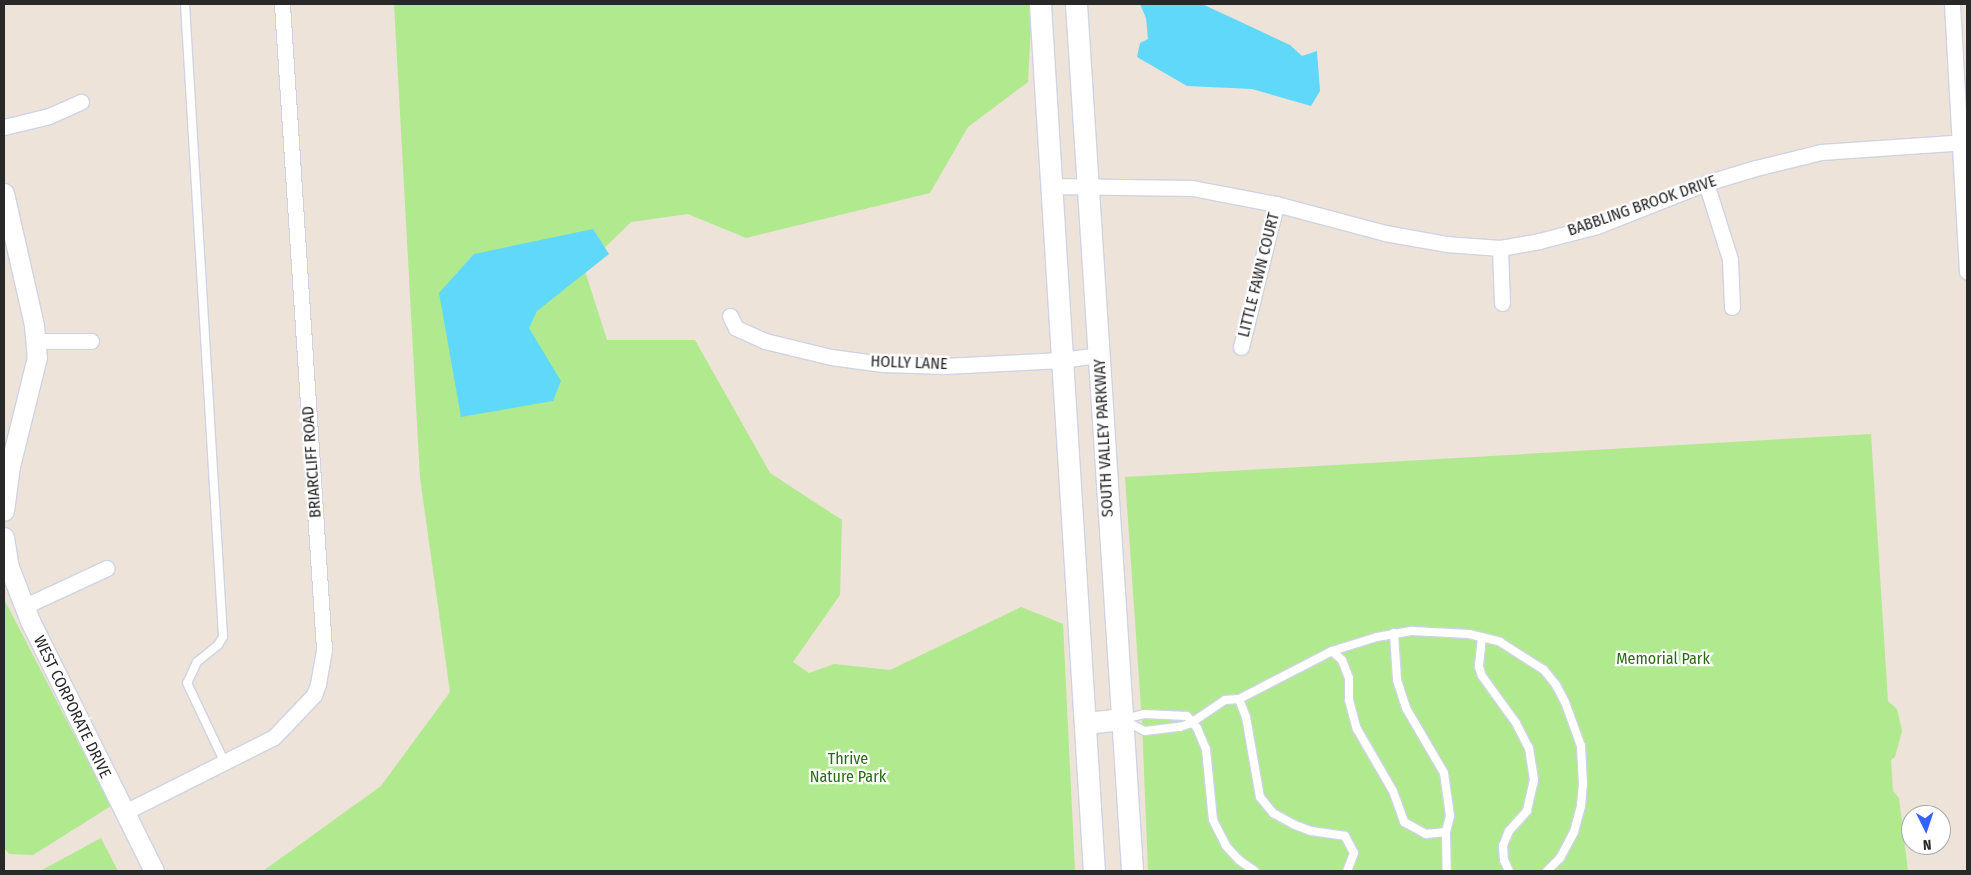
<!DOCTYPE html>
<style>
body{margin:0}
#map{position:relative;width:1971px;height:875px;overflow:hidden;background:#ede3d8;font-family:"Fira Sans Condensed",sans-serif}
div>[style]{position:absolute}
.green>*{inset:0;background:#b1e98f}
.water>*{inset:0;background:#60d8fa}
.roads{filter:drop-shadow(1px 0 #ced3e3) drop-shadow(-1px 0 #ced3e3) drop-shadow(0 1px #ced3e3) drop-shadow(0 -1px #ced3e3)}
.service>*{height:8px;margin:-4px;padding:0 4px;transform-origin:4px;border-radius:4px;background:#fff}
.minor>*{height:15px;margin:-7.5px;padding:0 7.5px;transform-origin:7.5px;border-radius:7.5px;background:#fff}
.tertiary>*{height:19px;margin:-9.5px;padding:0 9.5px;transform-origin:9.5px;border-radius:9.5px;background:#fff}
.secondary>*{height:21px;margin:-10.5px;padding:0 10.5px;transform-origin:10.5px;border-radius:10.5px;background:#fff}
span{translate:-50% -50%;white-space:nowrap;text-align:center;line-height:1.15;-webkit-text-stroke:4.5px #fff;paint-order:stroke}
.street-label{font-size:16px;color:#282828}
.park-label{font-size:16px;color:#296b12}
.frame{position:absolute;inset:0;border:5px solid #282828;pointer-events:none}
.north{position:absolute;left:1901px;top:805px;width:50px;height:50px;box-sizing:border-box;background:#fff;border:1px solid #a9a9a9;border-radius:50%;rotate:176deg;font-size:14px;font-weight:700;line-height:20px;text-align:center;color:#282828}
.north::after{content:'';display:block;margin:auto;width:18px;height:22px;background:#3362ff;clip-path:polygon(50% 0,100% 100%,50% 72%,0 100%)}
</style>
<div id="map">
<div class="green">
<i style="clip-path:polygon(394px 4px,1030px 4px,1031px 24px,1028px 82px,968px 127px,930px 193px,746px 238px,688px 214px,631px 222px,584px 268px,607px 340px,695px 340px,770px 473px,842px 520px,840px 595px,793px 662px,809px 673px,834px 664px,890px 670px,1021px 607px,1063px 624px,1075px 871px,263px 871px,381px 786px,450px 692px,420px 478px)"></i>
<i style="clip-path:polygon(1871px 434px,1888px 701px,1897px 709px,1902px 731px,1895px 757px,1891px 760px,1893px 791px,1899px 798px,1908px 871px,1148px 871px,1142px 722px,1125px 477px)"></i>
<i style="clip-path:polygon(4px 594px,5px 601px,111px 806px,33px 855px,9px 854px,4px 848px)"></i>
<i style="clip-path:polygon(101px 838px,118px 871px,40px 871px)"></i>
</div>
<div class="water">
<i style="clip-path:polygon(1140px 4px,1202px 4px,1290px 45px,1302px 56px,1317px 51px,1320px 91px,1311px 106px,1252px 89px,1187px 86px,1137px 57px,1140px 43px,1148px 39px,1146px 18px)"></i>
<i style="clip-path:polygon(593px 229px,609px 254px,537px 311px,529px 328px,561px 381px,553px 401px,461px 417px,439px 293px,474px 254px)"></i>
</div>
<div class="roads">
<div class="service">
<i style="left:185px;top:4px;width:634px;rotate:86.56deg"></i>
<i style="left:223px;top:637px;width:9px;rotate:122deg"></i>
<i style="left:218px;top:645px;width:27px;rotate:141deg"></i>
<i style="left:197px;top:662px;width:23px;rotate:115deg"></i>
<i style="left:187px;top:683px;width:89px;rotate:64.6deg"></i>
<i style="left:1394px;top:633px;width:47px;rotate:86.3deg"></i>
<i style="left:1397px;top:680px;width:29px;rotate:72deg"></i>
<i style="left:1406px;top:708px;width:75px;rotate:59.7deg"></i>
<i style="left:1444px;top:773px;width:43px;rotate:82.1deg"></i>
<i style="left:1450px;top:816px;width:16px;rotate:104deg"></i>
<i style="left:1482px;top:637px;width:30px;rotate:96deg"></i>
<i style="left:1479px;top:667px;width:9px;rotate:72deg"></i>
<i style="left:1482px;top:676px;width:58px;rotate:54.1deg"></i>
<i style="left:1516px;top:723px;width:28px;rotate:63deg"></i>
<i style="left:1529px;top:748px;width:32px;rotate:81deg"></i>
<i style="left:1534px;top:780px;width:32px;rotate:103deg"></i>
<i style="left:1527px;top:811px;width:27px;rotate:132deg"></i>
<i style="left:1509px;top:831px;width:16px;rotate:112deg"></i>
<i style="left:1503px;top:846px;width:14px;rotate:86deg"></i>
<i style="left:1504px;top:860px;width:12px;rotate:66deg"></i>
<i style="left:1332px;top:651px;width:47px;rotate:-17.3deg"></i>
<i style="left:1377px;top:637px;width:36px;rotate:-10deg"></i>
<i style="left:1412px;top:631px;width:57px;rotate:3deg"></i>
<i style="left:1469px;top:634px;width:32px;rotate:14deg"></i>
<i style="left:1500px;top:642px;width:52px;rotate:32.5deg"></i>
<i style="left:1544px;top:670px;width:19px;rotate:51deg"></i>
<i style="left:1556px;top:685px;width:19px;rotate:62deg"></i>
<i style="left:1565px;top:702px;width:47px;rotate:70deg"></i>
<i style="left:1581px;top:746px;width:37px;rotate:87deg"></i>
<i style="left:1583px;top:783px;width:23px;rotate:95deg"></i>
<i style="left:1581px;top:806px;width:27px;rotate:105deg"></i>
<i style="left:1574px;top:832px;width:30px;rotate:118deg"></i>
<i style="left:1560px;top:858px;width:18px;rotate:135deg"></i>
<i style="left:1239px;top:699px;width:105px;rotate:-27.3deg"></i>
<i style="left:1332px;top:651px;width:13px;rotate:42deg"></i>
<i style="left:1342px;top:660px;width:19px;rotate:69deg"></i>
<i style="left:1349px;top:678px;width:22px;rotate:90deg"></i>
<i style="left:1349px;top:700px;width:30px;rotate:75deg"></i>
<i style="left:1357px;top:729px;width:72px;rotate:59.9deg"></i>
<i style="left:1393px;top:791px;width:33px;rotate:70deg"></i>
<i style="left:1404px;top:822px;width:25px;rotate:29deg"></i>
<i style="left:1426px;top:834px;width:20px;rotate:-6deg"></i>
<i style="left:1446px;top:832px;width:39px;rotate:89deg"></i>
<i style="left:1123px;top:719px;width:22px;rotate:-13deg"></i>
<i style="left:1144px;top:714px;width:43px;rotate:2.7deg"></i>
<i style="left:1187px;top:716px;width:16px;rotate:50deg"></i>
<i style="left:1197px;top:728px;width:23px;rotate:67deg"></i>
<i style="left:1206px;top:749px;width:71px;rotate:84.4deg"></i>
<i style="left:1213px;top:820px;width:29px;rotate:63deg"></i>
<i style="left:1226px;top:846px;width:19px;rotate:47deg"></i>
<i style="left:1239px;top:860px;width:19px;rotate:35deg"></i>
<i style="left:1125px;top:721px;width:22px;rotate:27deg"></i>
<i style="left:1145px;top:731px;width:35px;rotate:-7deg"></i>
<i style="left:1180px;top:727px;width:12px;rotate:-20deg"></i>
<i style="left:1191px;top:723px;width:41px;rotate:-34.1deg"></i>
<i style="left:1225px;top:700px;width:14px;rotate:-4deg"></i>
<i style="left:1239px;top:699px;width:19px;rotate:69deg"></i>
<i style="left:1246px;top:717px;width:81px;rotate:80.1deg"></i>
<i style="left:1260px;top:797px;width:21px;rotate:51deg"></i>
<i style="left:1273px;top:813px;width:25px;rotate:29deg"></i>
<i style="left:1295px;top:825px;width:17px;rotate:21deg"></i>
<i style="left:1311px;top:831px;width:34px;rotate:8deg"></i>
<i style="left:1345px;top:836px;width:19px;rotate:62deg"></i>
<i style="left:1354px;top:853px;width:19px;rotate:111deg"></i>
</div>
<div class="minor">
<i style="left:1952px;top:4px;width:268px;rotate:86.8deg"></i>
<i style="left:4px;top:127px;width:46px;rotate:-13.7deg"></i>
<i style="left:49px;top:116px;width:35px;rotate:-24deg"></i>
<i style="left:1706px;top:183px;width:80px;rotate:72.5deg"></i>
<i style="left:1730px;top:259px;width:48px;rotate:87.6deg"></i>
<i style="left:1051px;top:186px;width:141px;rotate:0.8deg"></i>
<i style="left:1192px;top:188px;width:86px;rotate:10.8deg"></i>
<i style="left:1276px;top:204px;width:113px;rotate:14.9deg"></i>
<i style="left:1385px;top:233px;width:62px;rotate:10.2deg"></i>
<i style="left:1446px;top:244px;width:54px;rotate:4.2deg"></i>
<i style="left:1500px;top:248px;width:40px;rotate:-10deg"></i>
<i style="left:1539px;top:241px;width:60px;rotate:-14.5deg"></i>
<i style="left:1597px;top:226px;width:117px;rotate:-21.5deg"></i>
<i style="left:1706px;top:183px;width:52px;rotate:-16.7deg"></i>
<i style="left:1756px;top:168px;width:67px;rotate:-13.8deg"></i>
<i style="left:1821px;top:152px;width:146px;rotate:-3.9deg"></i>
<i style="left:1500px;top:248px;width:55px;rotate:87.9deg"></i>
<i style="left:730px;top:316px;width:13px;rotate:63deg"></i>
<i style="left:736px;top:328px;width:32px;rotate:24deg"></i>
<i style="left:765px;top:341px;width:68px;rotate:13.6deg"></i>
<i style="left:831px;top:357px;width:52px;rotate:7.7deg"></i>
<i style="left:883px;top:364px;width:61px;rotate:1.9deg"></i>
<i style="left:944px;top:366px;width:118px;rotate:-2.9deg"></i>
<i style="left:1062px;top:360px;width:37px;rotate:-8deg"></i>
<i style="left:36px;top:341px;width:55px"></i>
<i style="left:1241px;top:347px;width:147px;rotate:-76.2deg"></i>
<i style="left:25px;top:606px;width:90px;rotate:-24.9deg"></i>
<i style="left:125px;top:812px;width:167px;rotate:-26.7deg"></i>
<i style="left:274px;top:737px;width:58px;rotate:-46.4deg"></i>
<i style="left:314px;top:695px;width:12px;rotate:-70deg"></i>
<i style="left:318px;top:684px;width:36px;rotate:-80deg"></i>
<i style="left:324px;top:649px;width:646px;rotate:-93.73deg"></i>
</div>
<div class="tertiary">
<i style="left:4px;top:193px;width:135px;rotate:77.2deg"></i>
<i style="left:34px;top:325px;width:32px;rotate:85deg"></i>
<i style="left:37px;top:357px;width:112px;rotate:103.9deg"></i>
<i style="left:10px;top:466px;width:45px;rotate:97.6deg"></i>
<i style="left:4px;top:537px;width:30px;rotate:81deg"></i>
<i style="left:9px;top:567px;width:58px;rotate:68.7deg"></i>
<i style="left:30px;top:621px;width:279px;rotate:63.6deg"></i>
</div>
<div class="secondary">
<i style="left:1040px;top:4px;width:869px;rotate:86.44deg"></i>
<i style="left:1076px;top:4px;width:869px;rotate:86.3deg"></i>
<i style="left:1085px;top:723px;width:37px;rotate:-6deg"></i>
</div>
</div>
<div class="street-label">
<span style="left:1642px;top:206px;rotate:-19deg">BABBLING BROOK DRIVE</span>
<span style="left:1259px;top:275px;rotate:-76deg">LITTLE FAWN COURT</span>
<span style="left:909px;top:363px;rotate:2deg">HOLLY LANE</span>
<span style="left:1104px;top:438px;rotate:-93deg">SOUTH VALLEY PARKWAY</span>
<span style="left:312px;top:462px;rotate:-94deg">BRIARCLIFF ROAD</span>
<span style="left:72px;top:707px;rotate:64deg">WEST CORPORATE DRIVE</span>
</div>
<div class="park-label">
<span style="left:1663px;top:659px">Memorial Park</span>
<span style="left:848px;top:768px">Thrive<br>Nature Park</span>
</div>
<div class="frame"></div>
<div class="north">N</div>
</div>
